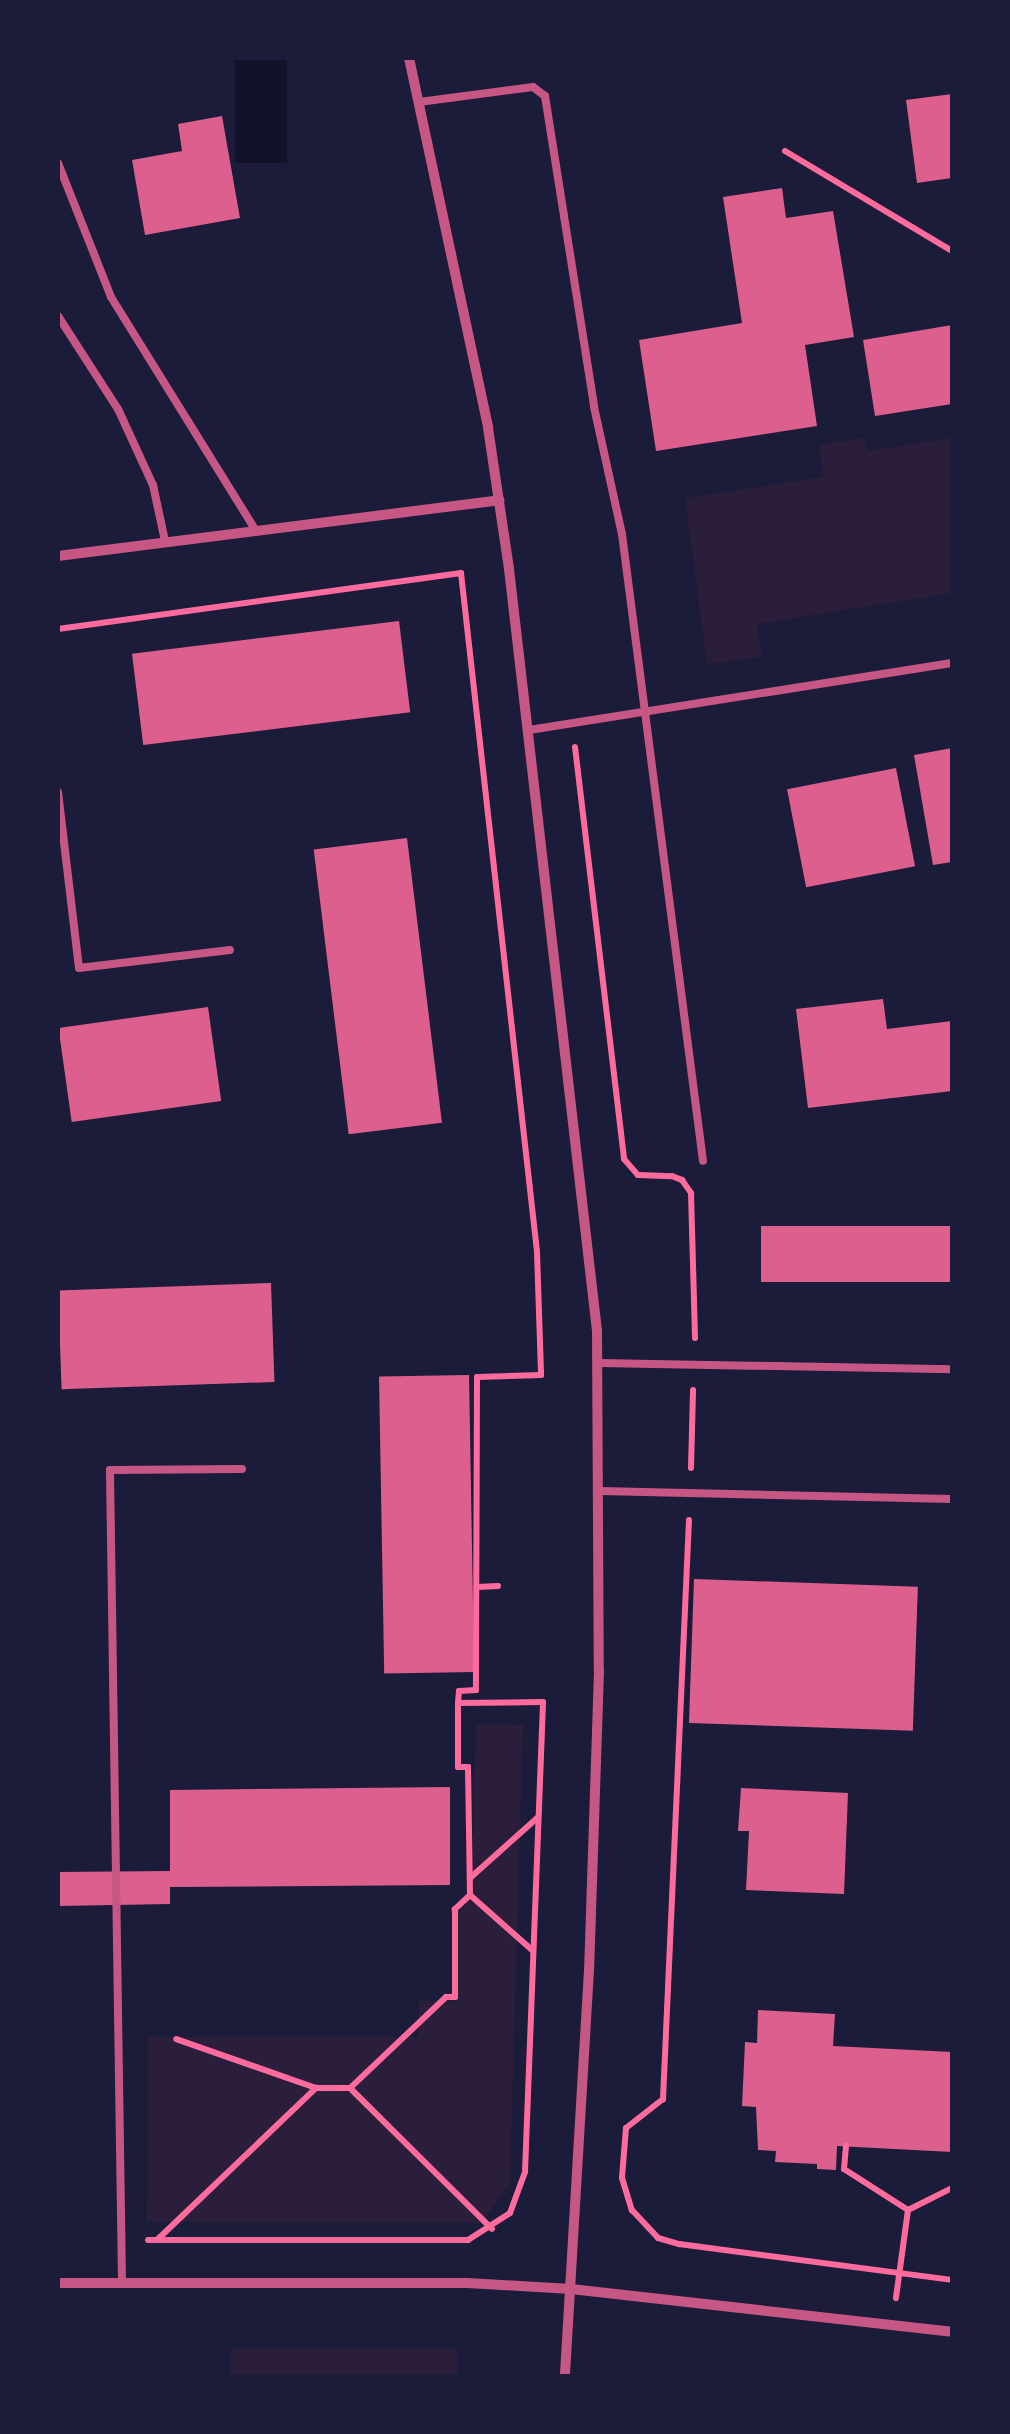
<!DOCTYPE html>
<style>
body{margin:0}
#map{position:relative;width:1010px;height:2434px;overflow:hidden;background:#1b1b3a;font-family:"Roboto Condensed",sans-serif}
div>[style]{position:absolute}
.green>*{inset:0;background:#2a1e3b;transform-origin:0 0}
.water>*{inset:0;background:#12122b;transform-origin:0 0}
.building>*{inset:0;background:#dd5f8e;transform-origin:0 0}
.path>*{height:6px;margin:-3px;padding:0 3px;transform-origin:3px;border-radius:3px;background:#ff6b9d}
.service>*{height:8px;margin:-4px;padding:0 4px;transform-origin:4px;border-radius:4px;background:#c65784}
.minor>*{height:10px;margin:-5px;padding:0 5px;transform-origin:5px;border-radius:5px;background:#c65784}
span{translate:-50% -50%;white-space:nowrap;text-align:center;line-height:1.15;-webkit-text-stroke:8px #1b1b3a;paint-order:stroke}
.frame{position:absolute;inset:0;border:60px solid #1b1b3a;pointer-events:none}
</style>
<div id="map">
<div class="green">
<i style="clip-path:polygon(864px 438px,867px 451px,952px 438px,952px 593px,757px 624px,762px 657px,707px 664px,685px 498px,823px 477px,819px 445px)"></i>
<i style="clip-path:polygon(476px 1724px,523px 1725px,510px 2183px,482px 2223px,147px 2222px,148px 2037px,418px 2037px,419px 2001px,458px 2001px,458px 1913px,471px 1897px)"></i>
<i style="left:231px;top:2349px;width:226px;height:27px"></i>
</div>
<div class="water">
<i style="left:235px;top:58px;width:52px;height:105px"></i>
</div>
<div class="building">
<i style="clip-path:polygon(952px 94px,952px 178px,917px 183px,906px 100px)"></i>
<i style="clip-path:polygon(222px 116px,240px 218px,145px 235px,132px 160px,182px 151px,178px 124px)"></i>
<i style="clip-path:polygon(782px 188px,786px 218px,833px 211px,854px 337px,805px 345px,817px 426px,656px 451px,639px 340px,742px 323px,723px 197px)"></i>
<i style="clip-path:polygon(952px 325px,952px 404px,875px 416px,863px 340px)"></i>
<i style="left:399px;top:621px;width:92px;height:269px;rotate:83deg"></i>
<i style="clip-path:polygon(952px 748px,952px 862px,933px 865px,914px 755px)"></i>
<i style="left:896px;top:768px;width:100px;height:111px;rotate:79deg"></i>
<i style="left:407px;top:838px;width:287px;height:94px;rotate:83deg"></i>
<i style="clip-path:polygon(883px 999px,887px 1029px,952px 1021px,952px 1091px,808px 1108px,796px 1009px)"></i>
<i style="left:208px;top:1007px;width:95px;height:151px;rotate:82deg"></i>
<i style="left:952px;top:1226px;width:56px;height:191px;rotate:90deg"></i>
<i style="left:271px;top:1283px;width:99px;height:213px;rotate:88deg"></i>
<i style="left:469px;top:1375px;width:297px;height:90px;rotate:89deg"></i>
<i style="left:694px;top:1579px;width:224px;height:144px;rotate:2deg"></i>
<i style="clip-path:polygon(450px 1787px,450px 1885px,170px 1887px,170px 1904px,58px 1906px,58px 1872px,170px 1871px,170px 1790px)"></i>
<i style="clip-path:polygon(741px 1788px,848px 1793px,844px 1894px,746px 1890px,749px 1831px,738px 1831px)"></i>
<i style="clip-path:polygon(758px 2010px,835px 2014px,833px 2046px,952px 2052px,952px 2152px,837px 2146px,836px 2170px,817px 2169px,817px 2164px,775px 2162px,776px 2151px,758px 2150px,756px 2107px,742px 2106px,745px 2042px,757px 2043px)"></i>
</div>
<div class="path">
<i style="left:785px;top:151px;width:195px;rotate:30.9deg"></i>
<i style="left:58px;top:629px;width:407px;rotate:-7.9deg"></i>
<i style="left:461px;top:573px;width:683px;rotate:83.61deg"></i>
<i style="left:537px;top:1252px;width:123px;rotate:88.1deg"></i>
<i style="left:541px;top:1375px;width:64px;rotate:178.2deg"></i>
<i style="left:477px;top:1377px;width:313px;rotate:90.2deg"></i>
<i style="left:476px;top:1690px;width:17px;rotate:177deg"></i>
<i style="left:459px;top:1691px;width:12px;rotate:95deg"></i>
<i style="left:458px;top:1703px;width:64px;rotate:90deg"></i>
<i style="left:458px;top:1767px;width:10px"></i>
<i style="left:468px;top:1767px;width:128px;rotate:89.1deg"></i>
<i style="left:470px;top:1895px;width:21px;rotate:137deg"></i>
<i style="left:455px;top:1909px;width:88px;rotate:90deg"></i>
<i style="left:455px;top:1997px;width:9px;rotate:180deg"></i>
<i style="left:446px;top:1997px;width:132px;rotate:136.5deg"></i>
<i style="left:350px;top:2088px;width:200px;rotate:44.8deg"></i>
<i style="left:575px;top:747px;width:415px;rotate:83.2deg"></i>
<i style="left:624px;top:1159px;width:21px;rotate:49deg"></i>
<i style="left:638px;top:1175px;width:34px;rotate:2deg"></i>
<i style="left:672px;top:1176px;width:11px;rotate:22deg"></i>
<i style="left:682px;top:1180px;width:16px;rotate:55deg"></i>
<i style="left:691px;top:1193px;width:145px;rotate:88.4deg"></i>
<i style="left:691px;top:1468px;width:78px;rotate:-88.5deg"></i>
<i style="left:689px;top:1520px;width:580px;rotate:92.57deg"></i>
<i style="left:663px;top:2099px;width:47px;rotate:141.9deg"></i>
<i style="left:626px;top:2128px;width:50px;rotate:94.6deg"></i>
<i style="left:622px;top:2178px;width:34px;rotate:73deg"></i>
<i style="left:632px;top:2210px;width:38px;rotate:47deg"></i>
<i style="left:658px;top:2238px;width:22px;rotate:16deg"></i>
<i style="left:679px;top:2244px;width:275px;rotate:7.5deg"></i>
<i style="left:477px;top:1587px;width:21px;rotate:-3deg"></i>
<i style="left:470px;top:1878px;width:90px;rotate:-41.8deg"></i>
<i style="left:470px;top:1895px;width:83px;rotate:41.6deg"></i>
<i style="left:316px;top:2088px;width:34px"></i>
<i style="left:846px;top:2146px;width:23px;rotate:95deg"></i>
<i style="left:844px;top:2169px;width:76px;rotate:32.6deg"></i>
<i style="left:908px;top:2210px;width:89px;rotate:97.8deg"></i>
<i style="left:908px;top:2210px;width:49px;rotate:-26.6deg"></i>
<i style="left:158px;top:2239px;width:219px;rotate:-43.7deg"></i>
<i style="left:316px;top:2088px;width:148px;rotate:-160.7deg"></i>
<i style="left:148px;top:2240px;width:320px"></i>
<i style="left:468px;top:2240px;width:50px;rotate:-32.7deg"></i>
<i style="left:510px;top:2213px;width:44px;rotate:-69.9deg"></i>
<i style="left:525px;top:2172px;width:470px;rotate:-87.8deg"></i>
<i style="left:543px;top:1702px;width:85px;rotate:179.3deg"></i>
</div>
<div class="service">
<i style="left:419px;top:102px;width:115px;rotate:-7.5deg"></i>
<i style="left:533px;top:87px;width:15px;rotate:37deg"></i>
<i style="left:545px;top:96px;width:315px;rotate:81deg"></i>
<i style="left:594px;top:407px;width:130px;rotate:77.6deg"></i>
<i style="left:622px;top:534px;width:632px;rotate:82.64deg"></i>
<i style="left:58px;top:163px;width:144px;rotate:68.4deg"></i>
<i style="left:111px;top:297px;width:273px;rotate:58.2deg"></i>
<i style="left:58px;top:316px;width:111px;rotate:57.2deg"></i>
<i style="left:118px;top:409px;width:84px;rotate:65.3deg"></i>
<i style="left:153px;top:485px;width:57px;rotate:77.9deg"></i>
<i style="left:529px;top:730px;width:428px;rotate:-9deg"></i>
<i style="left:58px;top:792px;width:177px;rotate:83.2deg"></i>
<i style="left:79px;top:968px;width:152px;rotate:-6.8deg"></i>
<i style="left:599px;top:1363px;width:353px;rotate:1deg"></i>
<i style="left:600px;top:1491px;width:352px;rotate:1.3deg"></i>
<i style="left:122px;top:2281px;width:811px;rotate:-90.85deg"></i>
<i style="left:110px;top:1470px;width:132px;rotate:-0.4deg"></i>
</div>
<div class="minor">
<i style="left:409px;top:58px;width:378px;rotate:77.9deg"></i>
<i style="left:488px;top:428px;width:143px;rotate:81.5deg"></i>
<i style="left:509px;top:569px;width:767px;rotate:83.41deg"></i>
<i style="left:597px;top:1331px;width:340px;rotate:89.7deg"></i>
<i style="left:599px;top:1671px;width:299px;rotate:91.9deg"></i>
<i style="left:589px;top:1970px;width:407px;rotate:93.4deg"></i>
<i style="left:58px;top:556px;width:445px;rotate:-7.2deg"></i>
<i style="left:58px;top:2283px;width:409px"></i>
<i style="left:467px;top:2283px;width:104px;rotate:3.3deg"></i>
<i style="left:571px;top:2289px;width:383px;rotate:6.4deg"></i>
</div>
<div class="frame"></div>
</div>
